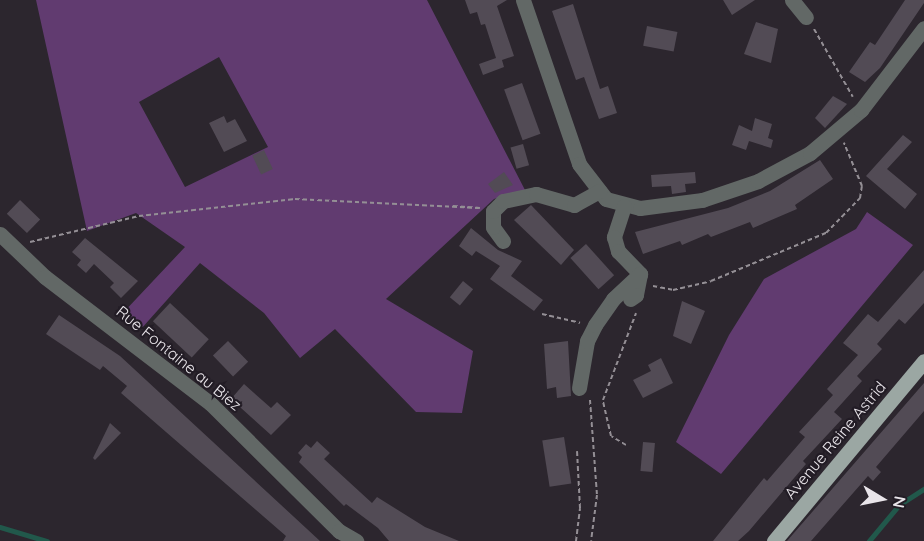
<!DOCTYPE html>
<style>
body{margin:0}
#map{position:relative;width:924px;height:541px;overflow:hidden;background:#2c262e;font-family:Quicksand,sans-serif}
div>[style]{position:absolute}
.green>*{inset:0;background:#613b70}
.stream>*{height:4.5px;margin:-2.25px;padding:0 2.25px;transform-origin:2.25px;border-radius:2.25px;background:#21584b}
.building>*{inset:0;background:#524b55;transform-origin:0 0}
.path>*{height:2px;margin-top:-1px;transform-origin:0;background:repeating-linear-gradient(90deg,#948f95 0 4.5px,transparent 0 7.5px)}
.minor>*{height:15px;margin:-7.5px;padding:0 7.5px;transform-origin:7.5px;border-radius:7.5px;background:#626866}
.major>*{height:15px;margin:-7.5px;padding:0 7.5px;transform-origin:7.5px;border-radius:7.5px;background:#9ba7a3}
span{translate:-50% -50%;white-space:nowrap;text-align:center;line-height:1.15;-webkit-text-stroke:4.5px #221c25;paint-order:stroke}
.street-label{font-size:16px;color:#e9e5ea}
.north{position:absolute;left:852px;top:469px;width:60px;height:60px;-webkit-text-stroke:4px #221c25;paint-order:stroke;rotate:100deg;font-size:16px;font-weight:700;line-height:24px;text-align:center;color:#e9e5ea}
.north::after{content:'';display:block;margin:auto;width:21px;height:27px;background:#e9e5ea;clip-path:polygon(50% 0,100% 100%,50% 72%,0 100%)}
</style>
<div id="map">
<div class="green">
<i style="clip-path:polygon(evenodd,36px 0,427px 0,525px 190px,494px 199px,386px 299px,473px 351px,462px 413px,416px 412px,335px 329px,300px 358px,264px 313px,200px 263px,141px 329px,121px 315px,185px 247px,136px 213px,87px 231px,36px 0,219px 57px,268px 147px,185px 187px,139px 102px,219px 57px)"></i>
<i style="clip-path:polygon(867px 212px,913px 245px,721px 474px,676px 442px,729px 335px,764px 279px,856px 229px)"></i>
</div>
<div class="stream">
<i style="left:0;top:527px;width:49px;rotate:16.6deg"></i>
<i style="left:869px;top:541px;width:47px;rotate:-50.2deg"></i>
<i style="left:899px;top:505px;width:30px;rotate:-33deg"></i>
</div>
<div class="building">
<i style="clip-path:polygon(465px 0,507px 0,497px 6px,514px 56px,502px 60px,504px 67px,483px 75px,479px 64px,496px 58px,485px 24px,481px 25px,477px 12px,470px 14px)"></i>
<i style="clip-path:polygon(723px 0,755px 0,732px 15px)"></i>
<i style="clip-path:polygon(905px 0,924px 0,924px 3px,880px 68px,865px 82px,849px 72px,870px 42px,875px 45px)"></i>
<i style="clip-path:polygon(573px 4px,600px 89px,608px 86px,617px 113px,599px 119px,584px 77px,576px 80px,552px 11px)"></i>
<i style="clip-path:polygon(756px 22px,778px 29px,771px 63px,744px 54px)"></i>
<i style="left:647px;top:26px;width:31px;height:20px;rotate:11deg"></i>
<i style="left:522px;top:83px;width:54px;height:19px;rotate:70deg"></i>
<i style="clip-path:polygon(833px 96px,847px 104px,825px 128px,815px 118px)"></i>
<i style="clip-path:polygon(224px 116px,227px 123px,235px 119px,247px 141px,224px 152px,209px 123px)"></i>
<i style="clip-path:polygon(755px 118px,772px 124px,768px 138px,773px 140px,771px 148px,749px 141px,746px 150px,732px 145px,739px 125px,752px 131px)"></i>
<i style="clip-path:polygon(903px 135px,912px 142px,887px 169px,917px 194px,905px 209px,866px 176px)"></i>
<i style="left:523px;top:144px;width:22px;height:13px;rotate:74deg"></i>
<i style="left:264px;top:150px;width:21px;height:13px;rotate:65deg"></i>
<i style="clip-path:polygon(820px 160px,833px 179px,795px 205px,797px 209px,753px 228px,750px 222px,711px 237px,708px 234px,682px 245px,680px 241px,643px 254px,635px 232px,728px 208px,770px 191px)"></i>
<i style="clip-path:polygon(504px 172px,513px 185px,495px 193px,488px 184px)"></i>
<i style="clip-path:polygon(695px 172px,696px 183px,685px 184px,686px 192px,672px 194px,671px 186px,652px 187px,651px 175px)"></i>
<i style="left:20px;top:200px;width:28px;height:19px;rotate:44deg"></i>
<i style="clip-path:polygon(531px 205px,574px 250px,561px 265px,514px 220px)"></i>
<i style="clip-path:polygon(471px 228px,498px 250px,522px 261px,511px 276px,543px 300px,534px 311px,490px 279px,500px 266px,476px 251px,472px 256px,459px 246px)"></i>
<i style="clip-path:polygon(85px 238px,138px 281px,121px 298px,110px 287px,114px 283px,94px 264px,86px 273px,77px 265px,81px 260px,72px 252px)"></i>
<i style="left:586px;top:244px;width:42px;height:21px;rotate:48deg"></i>
<i style="clip-path:polygon(924px 270px,924px 303px,905px 324px,899px 319px,877px 344px,882px 349px,857px 376px,862px 381px,834px 412px,842px 419px,803px 461px,806px 464px,749px 531px,738px 541px,713px 541px,764px 478px,767px 481px,805px 437px,799px 432px,833px 395px,827px 389px,858px 355px,843px 343px,868px 314px,878px 322px)"></i>
<i style="left:463px;top:281px;width:13px;height:21px;rotate:39deg"></i>
<i style="clip-path:polygon(682px 301px,705px 311px,691px 344px,673px 336px)"></i>
<i style="left:170px;top:303px;width:53px;height:25px;rotate:43deg"></i>
<i style="clip-path:polygon(59px 315px,120px 356px,320px 541px,283px 541px,286px 536px,121px 393px,127px 386px,103px 366px,100px 370px,46px 334px)"></i>
<i style="left:228px;top:341px;width:29px;height:21px;rotate:46deg"></i>
<i style="clip-path:polygon(568px 341px,571px 396px,557px 398px,556px 387px,547px 389px,544px 344px)"></i>
<i style="clip-path:polygon(661px 358px,673px 383px,643px 398px,633px 380px,651px 371px,648px 365px)"></i>
<i style="clip-path:polygon(924px 383px,924px 411px,876px 467px,881px 472px,873px 481px,868px 476px,811px 541px,787px 541px)"></i>
<i style="clip-path:polygon(244px 384px,271px 408px,277px 402px,291px 415px,271px 435px,231px 399px)"></i>
<i style="clip-path:polygon(110px 423px,121px 433px,95px 460px,93px 458px)"></i>
<i style="left:564px;top:437px;width:47px;height:22px;rotate:81deg"></i>
<i style="clip-path:polygon(317px 441px,330px 453px,324px 459px,372px 503px,377px 497px,425px 527px,459px 541px,389px 541px,378px 528px,346px 504px,344px 506px,299px 462px,302px 457px,298px 453px,306px 444px,311px 448px)"></i>
<i style="left:643px;top:442px;width:12px;height:29px;rotate:5deg"></i>
</div>
<div class="path">
<i style="left:814px;top:29px;width:78px;rotate:60.2deg"></i>
<i style="left:453px;top:206px;width:27px;rotate:4deg"></i>
<i style="left:30px;top:242px;width:112px;rotate:-13.4deg"></i>
<i style="left:139px;top:216px;width:157px;rotate:-6.2deg"></i>
<i style="left:295px;top:199px;width:184px;rotate:2.8deg"></i>
<i style="left:653px;top:286px;width:20px;rotate:11deg"></i>
<i style="left:673px;top:290px;width:39px;rotate:-13deg"></i>
<i style="left:711px;top:281px;width:125px;rotate:-22.7deg"></i>
<i style="left:826px;top:233px;width:49px;rotate:-45.8deg"></i>
<i style="left:860px;top:198px;width:12px;rotate:-81deg"></i>
<i style="left:862px;top:186px;width:47px;rotate:-112.7deg"></i>
<i style="left:542px;top:314px;width:39px;rotate:13deg"></i>
<i style="left:590px;top:400px;width:95px;rotate:85.8deg"></i>
<i style="left:597px;top:495px;width:46px;rotate:97.4deg"></i>
<i style="left:626px;top:445px;width:17px;rotate:-149deg"></i>
<i style="left:611px;top:436px;width:37px;rotate:-103deg"></i>
<i style="left:603px;top:400px;width:93px;rotate:-69.2deg"></i>
<i style="left:576px;top:541px;width:33px;rotate:-83deg"></i>
<i style="left:580px;top:508px;width:57px;rotate:-93deg"></i>
</div>
<div class="minor">
<i style="left:523px;top:0;width:173px;rotate:71.1deg"></i>
<i style="left:579px;top:164px;width:44px;rotate:52.4deg"></i>
<i style="left:606px;top:199px;width:35px;rotate:15deg"></i>
<i style="left:640px;top:208px;width:63px;rotate:-7.4deg"></i>
<i style="left:702px;top:200px;width:59px;rotate:-18.7deg"></i>
<i style="left:758px;top:181px;width:59px;rotate:-28.3deg"></i>
<i style="left:810px;top:153px;width:67px;rotate:-40.1deg"></i>
<i style="left:861px;top:110px;width:103px;rotate:-52.5deg"></i>
<i style="left:792px;top:0;width:22px;rotate:51deg"></i>
<i style="left:624px;top:206px;width:33px;rotate:108deg"></i>
<i style="left:614px;top:237px;width:15px;rotate:74deg"></i>
<i style="left:618px;top:251px;width:32px;rotate:46deg"></i>
<i style="left:640px;top:274px;width:21px;rotate:101deg"></i>
<i style="left:636px;top:295px;width:7px;rotate:146deg"></i>
<i style="left:0;top:234px;width:62px;rotate:43.7deg"></i>
<i style="left:45px;top:277px;width:208px;rotate:37.4deg"></i>
<i style="left:210px;top:403px;width:182px;rotate:44.8deg"></i>
<i style="left:339px;top:531px;width:20px;rotate:30deg"></i>
<i style="left:503px;top:241px;width:17px;rotate:-126deg"></i>
<i style="left:493px;top:227px;width:16px;rotate:-90deg"></i>
<i style="left:493px;top:211px;width:14px;rotate:-45deg"></i>
<i style="left:503px;top:201px;width:34px;rotate:-12deg"></i>
<i style="left:536px;top:194px;width:40px;rotate:16deg"></i>
<i style="left:574px;top:205px;width:29px;rotate:-29deg"></i>
<i style="left:579px;top:388px;width:48px;rotate:-80.3deg"></i>
<i style="left:587px;top:341px;width:18px;rotate:-63deg"></i>
<i style="left:595px;top:325px;width:32px;rotate:-55deg"></i>
<i style="left:613px;top:299px;width:37px;rotate:-43deg"></i>
</div>
<div class="major">
<i style="left:774px;top:541px;width:234px;rotate:-50.2deg"></i>
</div>
<div class="street-label">
<span style="left:179px;top:358px;rotate:39deg">Rue Fontaine au Biez</span>
<span style="left:835px;top:440px;rotate:-50deg">Avenue Reine Astrid</span>
</div>
<div class="north">N</div>
</div>
